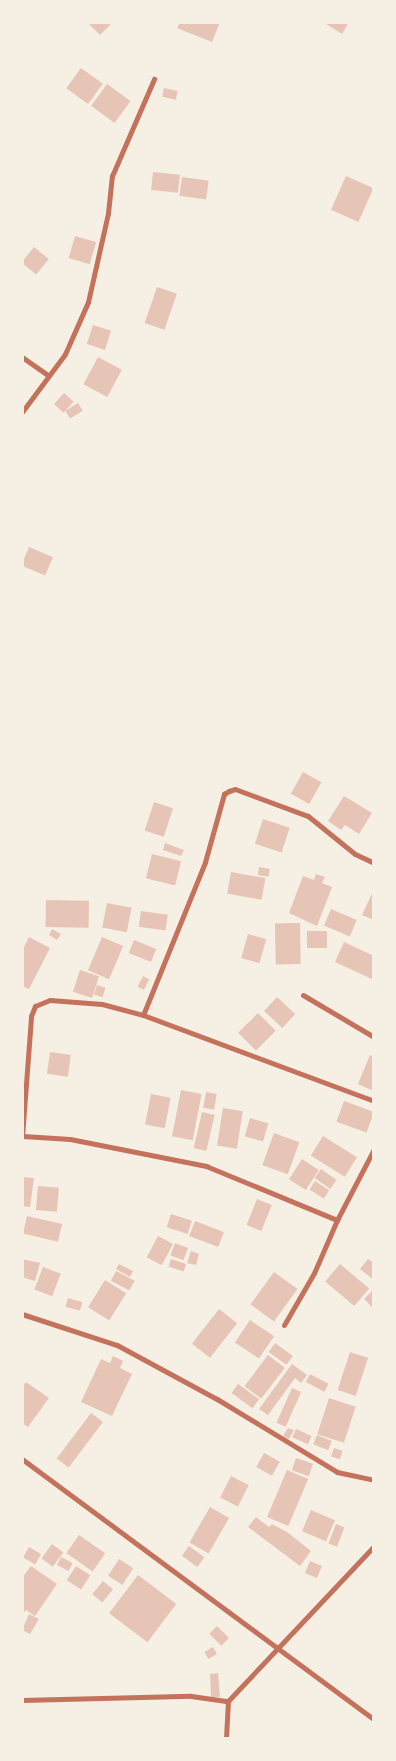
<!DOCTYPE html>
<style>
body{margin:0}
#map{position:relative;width:396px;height:1761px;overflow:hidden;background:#f6efe4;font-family:"PT Sans Narrow",sans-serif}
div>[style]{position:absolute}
.building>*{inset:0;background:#e6c5b7;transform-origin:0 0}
.minor>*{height:5px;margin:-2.5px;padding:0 2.5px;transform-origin:2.5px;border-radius:2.5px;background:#c5725c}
span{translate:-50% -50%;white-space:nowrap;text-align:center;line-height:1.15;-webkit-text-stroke:5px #f6efe4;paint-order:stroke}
.frame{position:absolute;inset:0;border:24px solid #f6efe4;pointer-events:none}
</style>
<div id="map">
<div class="building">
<i style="clip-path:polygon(87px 22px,113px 22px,100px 35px)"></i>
<i style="clip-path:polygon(180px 22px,220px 22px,212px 42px,177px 28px)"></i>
<i style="clip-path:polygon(323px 22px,349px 22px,342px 34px)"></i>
<i style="left:81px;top:68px;width:27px;height:25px;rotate:36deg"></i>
<i style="left:107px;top:84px;width:29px;height:27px;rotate:36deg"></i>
<i style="left:164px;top:88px;width:14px;height:9px;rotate:12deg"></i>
<i style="left:153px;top:172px;width:27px;height:18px;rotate:6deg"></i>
<i style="left:346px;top:176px;width:30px;height:37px;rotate:24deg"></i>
<i style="left:182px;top:177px;width:27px;height:19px;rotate:8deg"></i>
<i style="left:75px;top:236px;width:22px;height:23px;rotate:16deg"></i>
<i style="left:34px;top:247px;width:19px;height:20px;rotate:39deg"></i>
<i style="left:157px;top:287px;width:21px;height:38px;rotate:19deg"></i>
<i style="left:93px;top:325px;width:19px;height:20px;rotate:18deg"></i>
<i style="left:98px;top:357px;width:27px;height:31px;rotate:28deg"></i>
<i style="left:64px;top:393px;width:13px;height:15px;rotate:42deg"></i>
<i style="left:78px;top:403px;width:9px;height:15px;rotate:58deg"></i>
<i style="left:29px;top:547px;width:26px;height:20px;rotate:23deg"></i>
<i style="left:303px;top:772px;width:21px;height:25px;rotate:29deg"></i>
<i style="clip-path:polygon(344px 796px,372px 813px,359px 834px,345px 825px,341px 830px,328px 821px)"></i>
<i style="left:154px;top:802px;width:20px;height:30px;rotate:18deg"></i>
<i style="left:263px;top:819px;width:28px;height:26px;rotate:18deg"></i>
<i style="clip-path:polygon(165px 843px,184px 850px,181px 856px,163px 850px)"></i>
<i style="left:152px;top:854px;width:30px;height:25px;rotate:14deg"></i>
<i style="left:259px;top:867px;width:11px;height:8px;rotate:10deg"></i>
<i style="left:231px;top:872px;width:35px;height:22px;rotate:10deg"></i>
<i style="clip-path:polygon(316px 874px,325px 877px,322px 883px,332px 887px,317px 926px,289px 913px,303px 876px,314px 880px)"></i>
<i style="clip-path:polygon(374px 889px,374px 920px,362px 915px)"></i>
<i style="left:46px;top:900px;width:43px;height:27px;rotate:1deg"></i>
<i style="left:107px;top:903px;width:25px;height:25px;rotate:11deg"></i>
<i style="left:331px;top:909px;width:28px;height:18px;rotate:23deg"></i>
<i style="left:141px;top:911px;width:27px;height:16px;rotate:8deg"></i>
<i style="left:300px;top:923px;width:41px;height:25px;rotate:89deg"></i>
<i style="clip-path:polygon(52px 929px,61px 934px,57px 940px,49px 935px)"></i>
<i style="left:307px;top:931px;width:20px;height:17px"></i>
<i style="left:248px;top:934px;width:19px;height:25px;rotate:16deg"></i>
<i style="clip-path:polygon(29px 937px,50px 948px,29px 989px,22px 986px,22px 951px)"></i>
<i style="left:102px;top:937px;width:23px;height:36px;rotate:23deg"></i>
<i style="left:134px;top:940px;width:24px;height:14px;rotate:22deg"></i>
<i style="clip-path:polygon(344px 942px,374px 956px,374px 980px,335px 962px)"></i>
<i style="left:80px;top:970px;width:20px;height:23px;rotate:18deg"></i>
<i style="left:143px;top:976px;width:7px;height:12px;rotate:27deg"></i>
<i style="left:97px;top:985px;width:9px;height:10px;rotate:18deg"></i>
<i style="left:277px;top:997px;width:25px;height:19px;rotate:43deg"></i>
<i style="left:258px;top:1013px;width:25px;height:28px;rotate:45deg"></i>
<i style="left:50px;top:1052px;width:21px;height:22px;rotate:8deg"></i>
<i style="clip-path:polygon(370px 1055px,374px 1057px,374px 1091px,358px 1084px)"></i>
<i style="left:181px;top:1090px;width:21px;height:47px;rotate:11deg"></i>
<i style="left:206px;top:1092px;width:11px;height:16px;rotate:10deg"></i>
<i style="left:151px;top:1094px;width:20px;height:31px;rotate:11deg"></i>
<i style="left:344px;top:1101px;width:32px;height:22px;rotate:20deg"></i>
<i style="left:223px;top:1108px;width:20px;height:38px;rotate:9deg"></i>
<i style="left:202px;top:1112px;width:13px;height:37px;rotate:13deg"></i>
<i style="left:250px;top:1118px;width:19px;height:19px;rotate:16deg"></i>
<i style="left:274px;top:1133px;width:27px;height:34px;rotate:20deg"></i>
<i style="left:323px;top:1136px;width:40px;height:23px;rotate:32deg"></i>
<i style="left:302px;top:1159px;width:20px;height:24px;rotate:33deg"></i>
<i style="left:321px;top:1169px;width:19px;height:11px;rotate:35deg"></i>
<i style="clip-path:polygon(22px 1177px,34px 1178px,30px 1207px,22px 1206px)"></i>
<i style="left:315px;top:1181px;width:17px;height:10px;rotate:33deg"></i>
<i style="left:38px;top:1186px;width:21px;height:24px;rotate:5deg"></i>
<i style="left:257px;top:1199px;width:16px;height:28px;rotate:22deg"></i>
<i style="left:171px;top:1214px;width:22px;height:14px;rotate:18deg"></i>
<i style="left:27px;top:1216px;width:36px;height:18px;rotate:13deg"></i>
<i style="left:195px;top:1221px;width:31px;height:16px;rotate:21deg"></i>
<i style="left:158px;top:1236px;width:17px;height:24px;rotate:28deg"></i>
<i style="left:175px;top:1243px;width:14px;height:13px;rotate:21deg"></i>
<i style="clip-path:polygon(191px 1251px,199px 1254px,196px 1265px,187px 1263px)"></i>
<i style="clip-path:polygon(22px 1259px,40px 1263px,35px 1281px,22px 1277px)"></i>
<i style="left:171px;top:1259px;width:16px;height:8px;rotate:18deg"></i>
<i style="clip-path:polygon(368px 1259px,374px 1263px,374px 1280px,360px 1269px)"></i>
<i style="clip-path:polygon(119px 1264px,133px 1271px,130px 1277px,116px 1269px)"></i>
<i style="left:340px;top:1264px;width:38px;height:23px;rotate:40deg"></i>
<i style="left:43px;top:1267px;width:19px;height:24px;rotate:21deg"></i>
<i style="left:116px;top:1271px;width:21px;height:11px;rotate:28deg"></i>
<i style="left:274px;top:1272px;width:29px;height:40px;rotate:36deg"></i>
<i style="left:105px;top:1280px;width:25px;height:32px;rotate:32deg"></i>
<i style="clip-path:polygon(374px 1289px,374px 1309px,364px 1299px)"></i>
<i style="left:68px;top:1298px;width:15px;height:9px;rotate:16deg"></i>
<i style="left:219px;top:1309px;width:23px;height:44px;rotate:38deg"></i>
<i style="left:250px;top:1320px;width:29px;height:27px;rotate:34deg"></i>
<i style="left:275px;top:1343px;width:22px;height:11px;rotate:36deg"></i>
<i style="left:350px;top:1352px;width:19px;height:40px;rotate:18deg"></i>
<i style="left:268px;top:1355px;width:21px;height:39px;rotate:37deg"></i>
<i style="clip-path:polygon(113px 1356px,123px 1361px,120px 1368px,132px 1374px,112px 1416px,81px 1402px,101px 1359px,110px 1363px)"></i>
<i style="clip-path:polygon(292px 1364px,307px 1375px,301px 1383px,295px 1378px,268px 1415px,259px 1409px)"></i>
<i style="left:310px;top:1374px;width:21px;height:9px;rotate:28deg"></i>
<i style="clip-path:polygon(26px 1382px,49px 1398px,28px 1427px,22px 1423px,22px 1387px)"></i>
<i style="left:238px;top:1384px;width:26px;height:11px;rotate:36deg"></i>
<i style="left:292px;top:1388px;width:10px;height:38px;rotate:24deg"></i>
<i style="left:329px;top:1398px;width:28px;height:38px;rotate:18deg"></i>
<i style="left:91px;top:1413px;width:15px;height:57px;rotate:37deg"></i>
<i style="clip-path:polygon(288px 1428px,294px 1430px,289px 1439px,283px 1436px)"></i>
<i style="left:296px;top:1429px;width:17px;height:9px;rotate:24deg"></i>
<i style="left:317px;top:1435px;width:16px;height:10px;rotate:22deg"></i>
<i style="left:334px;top:1448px;width:9px;height:9px;rotate:18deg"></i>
<i style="left:264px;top:1453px;width:18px;height:16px;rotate:29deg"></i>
<i style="left:296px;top:1458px;width:18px;height:13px;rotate:19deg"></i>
<i style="left:287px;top:1470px;width:23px;height:51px;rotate:23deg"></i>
<i style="left:231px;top:1476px;width:20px;height:24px;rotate:27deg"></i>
<i style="left:210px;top:1507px;width:22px;height:41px;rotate:30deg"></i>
<i style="left:311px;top:1510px;width:26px;height:23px;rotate:23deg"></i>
<i style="clip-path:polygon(256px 1517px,269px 1527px,272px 1524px,287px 1532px,311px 1551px,300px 1566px,248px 1527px)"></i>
<i style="left:336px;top:1524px;width:9px;height:21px;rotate:21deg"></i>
<i style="left:79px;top:1535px;width:32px;height:22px;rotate:35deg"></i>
<i style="left:52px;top:1544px;width:14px;height:18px;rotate:36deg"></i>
<i style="left:189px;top:1546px;width:19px;height:12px;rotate:36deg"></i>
<i style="left:29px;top:1547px;width:14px;height:12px;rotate:30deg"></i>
<i style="left:61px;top:1557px;width:13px;height:9px;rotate:27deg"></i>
<i style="left:119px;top:1559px;width:17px;height:20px;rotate:33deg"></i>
<i style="left:310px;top:1561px;width:13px;height:13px;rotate:23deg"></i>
<i style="clip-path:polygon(31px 1566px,57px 1584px,35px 1616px,26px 1610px,22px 1614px,22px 1578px)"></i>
<i style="left:76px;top:1566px;width:17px;height:17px;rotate:33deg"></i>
<i style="left:138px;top:1575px;width:48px;height:48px;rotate:37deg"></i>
<i style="left:103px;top:1581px;width:13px;height:17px;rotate:39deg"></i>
<i style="clip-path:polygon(29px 1614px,39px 1619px,30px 1634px,22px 1630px)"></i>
<i style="left:217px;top:1626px;width:17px;height:11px;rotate:45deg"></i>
<i style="left:213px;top:1647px;width:8px;height:10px;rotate:60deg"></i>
<i style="clip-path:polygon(218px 1673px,220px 1697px,211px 1697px,210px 1674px)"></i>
</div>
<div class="minor">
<i style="left:22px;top:357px;width:32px;rotate:35deg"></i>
<i style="left:22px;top:412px;width:72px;rotate:-53.4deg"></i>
<i style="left:65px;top:354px;width:57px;rotate:-66.1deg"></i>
<i style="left:88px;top:302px;width:91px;rotate:-77.3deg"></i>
<i style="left:108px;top:213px;width:37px;rotate:-84deg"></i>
<i style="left:112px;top:176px;width:106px;rotate:-66.6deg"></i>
<i style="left:303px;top:995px;width:82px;rotate:30.6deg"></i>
<i style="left:143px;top:1015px;width:246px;rotate:20.4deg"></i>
<i style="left:23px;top:1136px;width:47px;rotate:3.7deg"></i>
<i style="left:70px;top:1139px;width:139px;rotate:11.2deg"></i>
<i style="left:206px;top:1166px;width:142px;rotate:22.4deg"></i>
<i style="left:337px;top:1220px;width:80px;rotate:-62.5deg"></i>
<i style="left:22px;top:1137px;width:121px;rotate:-85.7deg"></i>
<i style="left:31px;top:1016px;width:11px;rotate:-68deg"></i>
<i style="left:35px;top:1006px;width:16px;rotate:-22deg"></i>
<i style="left:50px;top:1000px;width:52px;rotate:4.4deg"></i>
<i style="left:102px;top:1004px;width:42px;rotate:15deg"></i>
<i style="left:143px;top:1015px;width:165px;rotate:-67.9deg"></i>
<i style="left:205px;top:862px;width:71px;rotate:-74.4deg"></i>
<i style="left:224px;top:794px;width:6px;rotate:-31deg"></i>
<i style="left:229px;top:791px;width:6px;rotate:-18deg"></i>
<i style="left:235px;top:789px;width:78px;rotate:20.3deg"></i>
<i style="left:308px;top:816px;width:60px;rotate:39deg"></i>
<i style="left:355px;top:854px;width:21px;rotate:25deg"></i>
<i style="left:22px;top:1314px;width:100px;rotate:18.1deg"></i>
<i style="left:117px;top:1345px;width:114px;rotate:28.4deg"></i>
<i style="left:217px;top:1399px;width:140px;rotate:31.3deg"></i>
<i style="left:337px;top:1472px;width:38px;rotate:12deg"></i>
<i style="left:284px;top:1325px;width:60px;rotate:-60deg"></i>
<i style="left:314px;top:1273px;width:58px;rotate:-66.5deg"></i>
<i style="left:22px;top:1459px;width:438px;rotate:36.5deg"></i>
<i style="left:22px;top:1700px;width:169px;rotate:-1.4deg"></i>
<i style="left:191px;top:1696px;width:37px;rotate:8deg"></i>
<i style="left:228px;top:1701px;width:213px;rotate:-46.7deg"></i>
<i style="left:226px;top:1738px;width:37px;rotate:-87deg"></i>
</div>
<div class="frame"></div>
</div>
